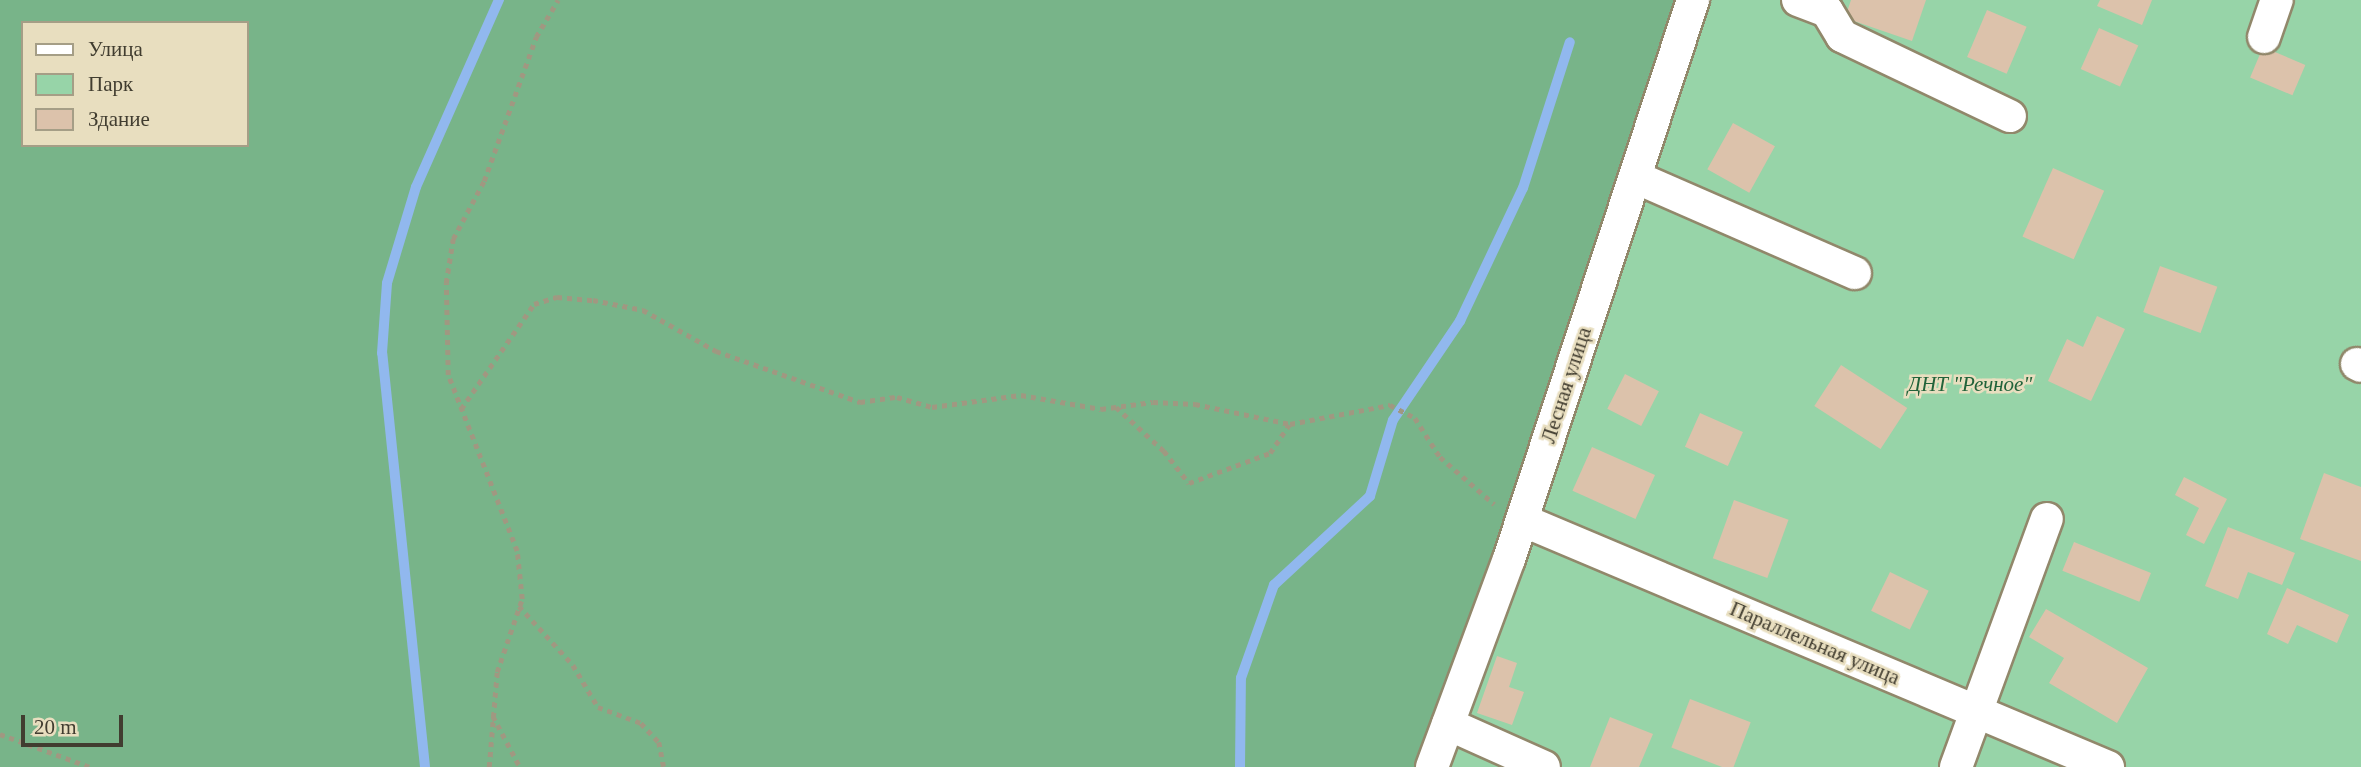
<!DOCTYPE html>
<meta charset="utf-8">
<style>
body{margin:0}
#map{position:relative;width:2361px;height:767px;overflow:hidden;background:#e8debf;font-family:"Times New Roman",serif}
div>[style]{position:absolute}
.green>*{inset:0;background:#97d4a8}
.forest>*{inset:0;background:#78b489}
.stream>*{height:10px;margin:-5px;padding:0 5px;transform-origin:5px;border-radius:5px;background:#91b8ee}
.building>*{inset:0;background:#dcc2ab;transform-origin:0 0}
.path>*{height:4.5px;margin-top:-2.25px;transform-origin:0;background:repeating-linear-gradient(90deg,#a09881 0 5px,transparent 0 10px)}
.roads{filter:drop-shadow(2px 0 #91886b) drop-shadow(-2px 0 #91886b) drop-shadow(0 2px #91886b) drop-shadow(0 -2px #91886b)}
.minor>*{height:32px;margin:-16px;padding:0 16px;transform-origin:16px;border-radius:16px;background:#fff}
span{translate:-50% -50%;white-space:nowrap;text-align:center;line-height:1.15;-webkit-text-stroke:5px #e8debf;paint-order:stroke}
.park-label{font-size:21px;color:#21633a;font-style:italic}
.street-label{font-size:21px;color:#413d30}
.legend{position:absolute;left:21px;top:21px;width:228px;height:126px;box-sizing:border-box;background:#e8debf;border:2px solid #a59e86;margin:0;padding:9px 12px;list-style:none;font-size:21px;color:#413d30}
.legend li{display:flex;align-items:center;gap:14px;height:35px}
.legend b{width:35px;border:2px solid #a59e86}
.scale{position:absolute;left:21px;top:715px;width:102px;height:32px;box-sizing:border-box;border:4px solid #413d30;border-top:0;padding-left:9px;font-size:21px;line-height:24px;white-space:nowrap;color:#413d30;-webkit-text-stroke:5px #e8debf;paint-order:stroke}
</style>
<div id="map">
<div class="green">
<i style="clip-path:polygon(1693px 0,2361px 0,2361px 767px,1432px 767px)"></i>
</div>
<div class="forest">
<i style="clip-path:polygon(evenodd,0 0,1693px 0,1432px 767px,0 767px,0 0,23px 23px,247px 23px,247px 145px,23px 145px,23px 23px)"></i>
</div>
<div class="stream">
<i style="left:425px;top:767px;width:416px;rotate:-95.9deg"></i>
<i style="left:382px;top:353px;width:70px;rotate:-85.9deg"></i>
<i style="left:387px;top:283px;width:100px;rotate:-73.2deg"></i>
<i style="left:416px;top:187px;width:205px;rotate:-66.1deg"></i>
<i style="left:1240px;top:767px;width:89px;rotate:-89.4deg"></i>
<i style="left:1241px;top:678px;width:99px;rotate:-70.5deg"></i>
<i style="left:1274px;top:585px;width:131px;rotate:-42.8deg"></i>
<i style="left:1370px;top:496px;width:79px;rotate:-73.2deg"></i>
<i style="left:1393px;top:420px;width:120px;rotate:-55.9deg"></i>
<i style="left:1460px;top:321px;width:147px;rotate:-64.7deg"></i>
<i style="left:1523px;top:188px;width:153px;rotate:-72.2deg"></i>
</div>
<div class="building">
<i style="clip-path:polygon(1851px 0,1926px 0,1912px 41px,1845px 18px)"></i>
<i style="clip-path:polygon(2100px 0,2152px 0,2142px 25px,2097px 6px)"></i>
<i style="left:1987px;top:10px;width:43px;height:51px;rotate:23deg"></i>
<i style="left:2099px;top:28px;width:43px;height:45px;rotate:24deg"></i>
<i style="left:2263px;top:47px;width:46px;height:33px;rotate:23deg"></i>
<i style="left:1733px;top:123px;width:48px;height:53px;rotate:29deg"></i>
<i style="left:2053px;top:168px;width:56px;height:75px;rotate:24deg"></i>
<i style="left:2160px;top:266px;width:61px;height:49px;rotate:20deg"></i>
<i style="clip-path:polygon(2097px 316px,2125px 329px,2091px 401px,2048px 381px,2067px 339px,2083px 347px)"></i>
<i style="left:1841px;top:365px;width:79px;height:49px;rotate:33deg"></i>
<i style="left:1625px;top:374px;width:38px;height:39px;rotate:27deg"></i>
<i style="left:1700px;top:413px;width:47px;height:37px;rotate:24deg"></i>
<i style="left:1592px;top:447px;width:69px;height:48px;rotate:24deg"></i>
<i style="clip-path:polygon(2324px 473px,2361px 487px,2361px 561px,2300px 539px)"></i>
<i style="clip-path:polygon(2184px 477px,2227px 499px,2204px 544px,2186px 535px,2199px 508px,2175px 495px)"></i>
<i style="left:1734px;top:500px;width:58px;height:62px;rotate:20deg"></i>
<i style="clip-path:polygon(2228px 527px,2295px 553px,2282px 585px,2248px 572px,2238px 599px,2205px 586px)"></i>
<i style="left:2074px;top:542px;width:83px;height:31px;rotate:22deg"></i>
<i style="left:1890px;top:572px;width:43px;height:43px;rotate:26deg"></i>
<i style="clip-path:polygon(2287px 588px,2349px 615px,2337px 643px,2297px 625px,2288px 644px,2267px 634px)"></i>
<i style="clip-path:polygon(2046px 609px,2148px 668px,2117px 723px,2049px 683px,2064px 658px,2029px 637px)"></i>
<i style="clip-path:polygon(1497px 656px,1517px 663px,1509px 687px,1524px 692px,1512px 725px,1477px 713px)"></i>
<i style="left:1690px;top:699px;width:65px;height:52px;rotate:21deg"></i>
<i style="clip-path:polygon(1610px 717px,1653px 734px,1639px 767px,1590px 767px)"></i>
</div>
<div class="path">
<i style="left:1116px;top:407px;width:65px;rotate:42.5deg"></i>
<i style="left:1164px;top:451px;width:41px;rotate:52deg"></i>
<i style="left:1189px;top:483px;width:86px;rotate:-20.3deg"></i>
<i style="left:1270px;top:453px;width:34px;rotate:-56deg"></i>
<i style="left:461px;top:409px;width:128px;rotate:-55.2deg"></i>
<i style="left:534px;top:304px;width:24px;rotate:-17deg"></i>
<i style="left:557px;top:297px;width:36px;rotate:5deg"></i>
<i style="left:593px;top:300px;width:51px;rotate:11.3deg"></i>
<i style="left:643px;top:310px;width:84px;rotate:29.3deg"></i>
<i style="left:716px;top:351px;width:153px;rotate:19.5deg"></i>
<i style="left:860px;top:402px;width:37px;rotate:-8deg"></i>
<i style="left:897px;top:397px;width:36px;rotate:16deg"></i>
<i style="left:932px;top:407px;width:90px;rotate:-7.7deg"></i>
<i style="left:1021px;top:395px;width:81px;rotate:9.9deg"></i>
<i style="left:1101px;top:409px;width:52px;rotate:-7.7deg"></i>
<i style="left:1153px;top:402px;width:42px;rotate:2.7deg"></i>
<i style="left:1195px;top:404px;width:97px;rotate:11.9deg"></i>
<i style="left:1290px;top:424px;width:102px;rotate:-10.8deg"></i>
<i style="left:1390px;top:405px;width:28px;rotate:27deg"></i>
<i style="left:1415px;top:418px;width:46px;rotate:57.3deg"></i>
<i style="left:1440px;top:457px;width:72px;rotate:41deg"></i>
<i style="left:519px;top:606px;width:80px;rotate:47.5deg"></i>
<i style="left:573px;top:665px;width:49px;rotate:59.2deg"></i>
<i style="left:598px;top:707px;width:46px;rotate:20.4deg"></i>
<i style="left:641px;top:723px;width:26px;rotate:47deg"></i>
<i style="left:659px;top:742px;width:25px;rotate:79deg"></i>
<i style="left:493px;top:716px;width:58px;rotate:62.1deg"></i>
<i style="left:0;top:734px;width:96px;rotate:20.1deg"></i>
<i style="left:489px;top:767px;width:95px;rotate:-85.2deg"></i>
<i style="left:497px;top:672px;width:77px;rotate:-71.1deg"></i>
<i style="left:522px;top:599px;width:48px;rotate:-95.9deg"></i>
<i style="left:517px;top:551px;width:189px;rotate:-111.4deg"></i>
<i style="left:448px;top:375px;width:92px;rotate:-91.2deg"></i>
<i style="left:446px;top:283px;width:45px;rotate:-81deg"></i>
<i style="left:453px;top:239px;width:66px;rotate:-61.9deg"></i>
<i style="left:484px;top:181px;width:153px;rotate:-70.1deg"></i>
<i style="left:536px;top:37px;width:43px;rotate:-59.3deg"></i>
</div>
<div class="roads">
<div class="minor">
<i style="left:1798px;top:0;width:31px;rotate:21deg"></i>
<i style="left:1827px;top:11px;width:29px;rotate:59deg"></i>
<i style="left:1842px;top:36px;width:186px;rotate:25.5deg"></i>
<i style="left:2264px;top:37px;width:39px;rotate:-71deg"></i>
<i style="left:1635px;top:177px;width:240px;rotate:23.6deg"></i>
<i style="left:2357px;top:364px;width:4px;rotate:27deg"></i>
<i style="left:1522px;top:520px;width:636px;rotate:22.86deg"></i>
<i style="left:1448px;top:724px;width:105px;rotate:24.1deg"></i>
<i style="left:1432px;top:767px;width:222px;rotate:-69.7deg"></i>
<i style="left:1509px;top:559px;width:589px;rotate:-71.78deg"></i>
<i style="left:1956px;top:767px;width:264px;rotate:-69.9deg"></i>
</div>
</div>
<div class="park-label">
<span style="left:1970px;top:384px">ДНТ "Речное"</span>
</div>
<div class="street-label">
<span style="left:1566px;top:385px;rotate:-72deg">Лесная улица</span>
<span style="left:1815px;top:643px;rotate:23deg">Параллельная улица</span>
</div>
<ul class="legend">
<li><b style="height:9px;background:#fff"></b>Улица</li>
<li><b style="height:19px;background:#97d4a8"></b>Парк</li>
<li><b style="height:19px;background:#dcc2ab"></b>Здание</li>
</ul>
<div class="scale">20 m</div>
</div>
